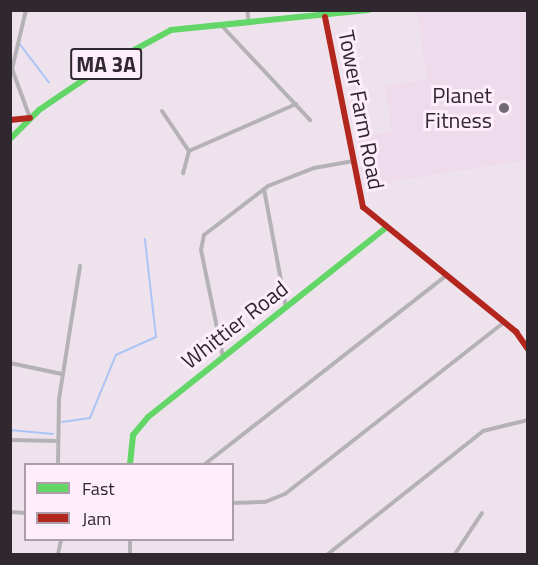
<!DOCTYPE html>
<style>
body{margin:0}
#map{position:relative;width:538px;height:565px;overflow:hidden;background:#eee3ec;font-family:"Titillium Web",sans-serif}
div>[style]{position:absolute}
.built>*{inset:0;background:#eedbeb}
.stream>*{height:1.5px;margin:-0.75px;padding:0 0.75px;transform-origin:0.75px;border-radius:0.75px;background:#abc4f6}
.street>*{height:4px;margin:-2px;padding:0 2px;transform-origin:2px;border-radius:2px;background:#b5b2b5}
.fast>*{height:6px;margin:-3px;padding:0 3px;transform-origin:3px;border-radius:3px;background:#63d668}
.jam>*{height:6px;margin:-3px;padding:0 3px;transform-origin:3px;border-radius:3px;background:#b3261e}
.dots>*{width:16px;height:16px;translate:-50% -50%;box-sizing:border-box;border:3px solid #feedfb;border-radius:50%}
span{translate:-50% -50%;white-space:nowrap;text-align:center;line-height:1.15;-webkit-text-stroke:6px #feedfb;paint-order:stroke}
.shield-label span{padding:2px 4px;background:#feedfb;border:2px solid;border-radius:4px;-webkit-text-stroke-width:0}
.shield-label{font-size:21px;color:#30282f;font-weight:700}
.poi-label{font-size:22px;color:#30282f}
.right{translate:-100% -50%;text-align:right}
.street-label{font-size:22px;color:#30282f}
.frame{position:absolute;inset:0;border:12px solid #30282f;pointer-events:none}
.legend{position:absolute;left:24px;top:463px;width:210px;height:78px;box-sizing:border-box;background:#feedfb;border:2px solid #ac9ea9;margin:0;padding:8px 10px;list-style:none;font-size:18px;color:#30282f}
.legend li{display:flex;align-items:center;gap:12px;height:30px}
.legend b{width:30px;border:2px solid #ac9ea9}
</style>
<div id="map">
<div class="built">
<i style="clip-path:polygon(417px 11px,527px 11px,527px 160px,363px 186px,357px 137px,391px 132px,385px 85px,427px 80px)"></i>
</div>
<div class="stream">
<i style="left:10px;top:40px;width:2px;rotate:27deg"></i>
<i style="left:20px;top:44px;width:48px;rotate:52.7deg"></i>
<i style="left:62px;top:422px;width:28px;rotate:-8deg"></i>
<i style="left:90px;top:418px;width:68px;rotate:-67.6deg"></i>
<i style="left:116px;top:355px;width:44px;rotate:-24.2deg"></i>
<i style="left:156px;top:337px;width:98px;rotate:-96.5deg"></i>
<i style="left:10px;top:430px;width:43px;rotate:5.3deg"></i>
</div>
<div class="street">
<i style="left:26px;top:10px;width:61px;rotate:103.3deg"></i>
<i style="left:12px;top:69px;width:52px;rotate:69.8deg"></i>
<i style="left:247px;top:10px;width:12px;rotate:81deg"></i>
<i style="left:222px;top:26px;width:129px;rotate:46.9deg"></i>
<i style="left:162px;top:111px;width:48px;rotate:56deg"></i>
<i style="left:189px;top:151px;width:23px;rotate:105deg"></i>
<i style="left:189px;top:151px;width:117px;rotate:-23.7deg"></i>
<i style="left:264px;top:189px;width:121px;rotate:79.5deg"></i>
<i style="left:223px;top:357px;width:109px;rotate:-101.6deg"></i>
<i style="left:201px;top:250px;width:15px;rotate:-79deg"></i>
<i style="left:204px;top:235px;width:81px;rotate:-37.4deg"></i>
<i style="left:268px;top:186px;width:49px;rotate:-21.4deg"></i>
<i style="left:314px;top:168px;width:40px;rotate:-10deg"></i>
<i style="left:10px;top:363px;width:53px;rotate:11.9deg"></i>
<i style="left:10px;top:440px;width:48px;rotate:1.2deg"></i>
<i style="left:58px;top:464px;width:65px;rotate:-89.1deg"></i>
<i style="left:59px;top:399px;width:135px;rotate:-81deg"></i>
<i style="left:205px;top:464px;width:306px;rotate:-38deg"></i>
<i style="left:232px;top:503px;width:33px;rotate:-2deg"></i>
<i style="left:265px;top:502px;width:22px;rotate:-22deg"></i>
<i style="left:285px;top:494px;width:278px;rotate:-38.1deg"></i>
<i style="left:10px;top:512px;width:16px;rotate:4deg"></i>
<i style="left:130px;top:540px;width:14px;rotate:90deg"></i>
<i style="left:58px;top:554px;width:14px;rotate:-78deg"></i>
<i style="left:328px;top:554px;width:198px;rotate:-38.4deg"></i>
<i style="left:483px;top:431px;width:46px;rotate:-13.7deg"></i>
<i style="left:455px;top:554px;width:49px;rotate:-56.6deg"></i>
</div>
<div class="fast">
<i style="left:10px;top:139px;width:41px;rotate:-45deg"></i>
<i style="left:39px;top:110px;width:75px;rotate:-34.1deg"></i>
<i style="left:101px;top:68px;width:80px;rotate:-28.5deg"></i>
<i style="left:171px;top:30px;width:198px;rotate:-5.8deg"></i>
<i style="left:130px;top:464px;width:29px;rotate:-84deg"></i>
<i style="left:133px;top:435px;width:23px;rotate:-50deg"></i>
<i style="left:148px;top:417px;width:304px;rotate:-38.5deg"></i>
</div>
<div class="jam">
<i style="left:325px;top:17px;width:194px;rotate:78.7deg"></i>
<i style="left:363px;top:207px;width:198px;rotate:39.2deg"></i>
<i style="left:516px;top:332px;width:21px;rotate:55deg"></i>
<i style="left:10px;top:120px;width:20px;rotate:-6deg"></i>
</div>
<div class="dots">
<i style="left:504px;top:108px;background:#726971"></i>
</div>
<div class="shield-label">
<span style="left:106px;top:64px">MA 3A</span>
</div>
<div class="poi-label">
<span class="right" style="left:492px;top:108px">Planet<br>Fitness</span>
</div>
<div class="street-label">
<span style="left:361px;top:110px;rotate:79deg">Tower Farm Road</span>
<span style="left:235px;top:325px;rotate:-38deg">Whittier Road</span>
</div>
<div class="frame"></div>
<ul class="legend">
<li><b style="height:8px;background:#63d668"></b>Fast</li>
<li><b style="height:8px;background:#b3261e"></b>Jam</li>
</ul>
</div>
